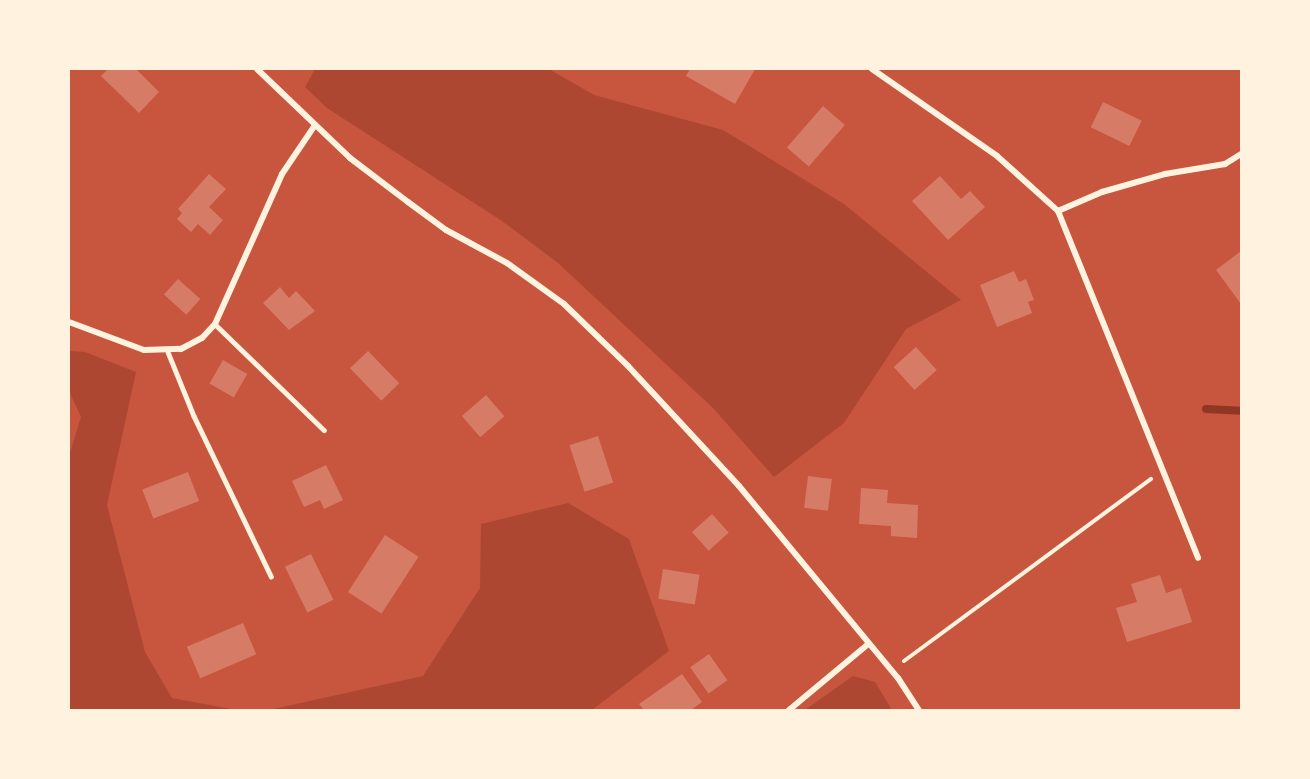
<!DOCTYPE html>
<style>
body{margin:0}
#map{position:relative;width:1310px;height:779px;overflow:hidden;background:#c8553d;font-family:Jost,sans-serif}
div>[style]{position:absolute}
.green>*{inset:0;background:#ae4732}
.stream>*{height:8px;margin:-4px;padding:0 4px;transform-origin:4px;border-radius:4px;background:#8f3625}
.building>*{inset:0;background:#d67c66;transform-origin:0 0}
.path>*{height:4px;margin:-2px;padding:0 2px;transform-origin:2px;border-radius:2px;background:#fff3e0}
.service>*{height:4.5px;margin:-2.25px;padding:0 2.25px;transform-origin:2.25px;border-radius:2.25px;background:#fff3e0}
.minor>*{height:6px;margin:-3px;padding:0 3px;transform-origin:3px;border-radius:3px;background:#fff3e0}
span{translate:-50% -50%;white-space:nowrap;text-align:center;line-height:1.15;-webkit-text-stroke:4.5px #fff3e0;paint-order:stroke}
.frame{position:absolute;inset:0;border:70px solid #fff3e0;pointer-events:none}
</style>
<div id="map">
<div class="green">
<i style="clip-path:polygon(315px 69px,549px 69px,594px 95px,723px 130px,844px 204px,961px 300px,906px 329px,844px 423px,774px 477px,713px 408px,558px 263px,502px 221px,327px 108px,305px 87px)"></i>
<i style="clip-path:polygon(69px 351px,85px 352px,136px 372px,107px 505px,145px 652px,172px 698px,236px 710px,69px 710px,69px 456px,81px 417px,69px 391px)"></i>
<i style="clip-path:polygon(568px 503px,629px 539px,669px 651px,592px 710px,269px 710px,423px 676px,480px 588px,481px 524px)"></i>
<i style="clip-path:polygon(853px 676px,875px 682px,892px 710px,805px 710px)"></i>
</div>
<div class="stream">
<i style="left:1206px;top:409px;width:35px;rotate:3deg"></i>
</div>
<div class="building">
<i style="clip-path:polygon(108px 69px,136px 69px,159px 92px,139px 113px,101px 76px)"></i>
<i style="clip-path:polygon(690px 69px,755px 69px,735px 104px,686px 76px)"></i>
<i style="left:1103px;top:102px;width:43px;height:28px;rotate:26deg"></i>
<i style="left:823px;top:106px;width:29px;height:55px;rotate:41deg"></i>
<i style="clip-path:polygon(209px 174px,226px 189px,209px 207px,223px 220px,210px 235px,198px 224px,191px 232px,177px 219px,182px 213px,178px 209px)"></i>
<i style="clip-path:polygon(940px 176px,961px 199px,970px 191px,985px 207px,948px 240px,912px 201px)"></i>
<i style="clip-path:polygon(1241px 251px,1241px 304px,1216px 270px)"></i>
<i style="clip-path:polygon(1014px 271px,1019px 282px,1026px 279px,1034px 300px,1028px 302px,1032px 313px,997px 327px,980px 285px)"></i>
<i style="left:178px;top:279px;width:30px;height:21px;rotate:42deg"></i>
<i style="clip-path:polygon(280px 287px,289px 298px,296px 291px,315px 311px,289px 330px,263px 303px)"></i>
<i style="left:916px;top:347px;width:31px;height:30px;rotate:48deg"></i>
<i style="left:368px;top:351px;width:45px;height:25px;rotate:46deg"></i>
<i style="left:223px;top:360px;width:28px;height:27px;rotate:30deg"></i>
<i style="left:486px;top:395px;width:28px;height:32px;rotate:49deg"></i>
<i style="left:598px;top:436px;width:49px;height:30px;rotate:72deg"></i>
<i style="clip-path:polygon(326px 465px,343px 500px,324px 509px,320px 500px,304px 507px,292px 481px)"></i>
<i style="left:188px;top:472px;width:31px;height:49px;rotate:69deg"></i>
<i style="left:808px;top:476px;width:24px;height:32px;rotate:7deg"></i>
<i style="clip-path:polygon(861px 488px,888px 490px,887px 503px,918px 505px,917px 538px,891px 536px,891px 526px,859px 524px)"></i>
<i style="left:712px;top:514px;width:25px;height:27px;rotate:48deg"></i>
<i style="left:385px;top:535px;width:40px;height:68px;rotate:33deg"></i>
<i style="left:311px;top:554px;width:51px;height:29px;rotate:64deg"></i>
<i style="left:663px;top:569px;width:37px;height:30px;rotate:9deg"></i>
<i style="clip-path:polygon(1160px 575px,1166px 593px,1181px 588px,1192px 622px,1127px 642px,1116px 608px,1137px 602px,1131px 584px)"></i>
<i style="left:243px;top:623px;width:34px;height:61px;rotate:67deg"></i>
<i style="left:709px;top:654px;width:32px;height:23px;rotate:55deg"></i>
<i style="clip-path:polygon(682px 674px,702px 702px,691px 710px,644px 710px,639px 704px)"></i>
</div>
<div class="path">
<i style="left:904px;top:661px;width:307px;rotate:-36.4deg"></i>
</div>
<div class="service">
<i style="left:215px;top:324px;width:152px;rotate:44.2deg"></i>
<i style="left:168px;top:352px;width:69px;rotate:67.9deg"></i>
<i style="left:194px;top:416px;width:178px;rotate:64.3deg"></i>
</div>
<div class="minor">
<i style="left:257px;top:69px;width:129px;rotate:43.7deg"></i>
<i style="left:350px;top:158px;width:73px;rotate:37.2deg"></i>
<i style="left:408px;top:202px;width:47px;rotate:36.4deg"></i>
<i style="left:446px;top:230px;width:69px;rotate:28.4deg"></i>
<i style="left:507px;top:263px;width:70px;rotate:35.7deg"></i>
<i style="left:564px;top:304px;width:89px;rotate:44.1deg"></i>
<i style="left:628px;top:366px;width:163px;rotate:47.2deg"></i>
<i style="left:739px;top:486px;width:249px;rotate:50.4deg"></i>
<i style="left:898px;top:678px;width:38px;rotate:57deg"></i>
<i style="left:872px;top:69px;width:152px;rotate:34.8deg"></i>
<i style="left:997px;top:156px;width:82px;rotate:42deg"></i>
<i style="left:1058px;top:211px;width:374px;rotate:68deg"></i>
<i style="left:1058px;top:211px;width:48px;rotate:-23.4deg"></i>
<i style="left:1102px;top:192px;width:66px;rotate:-15.9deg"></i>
<i style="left:1165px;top:174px;width:61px;rotate:-9.5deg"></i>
<i style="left:1225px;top:164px;width:19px;rotate:-32deg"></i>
<i style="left:69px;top:322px;width:80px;rotate:20.5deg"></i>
<i style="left:144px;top:350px;width:37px;rotate:-2deg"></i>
<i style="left:181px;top:349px;width:24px;rotate:-28deg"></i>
<i style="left:202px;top:338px;width:19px;rotate:-47deg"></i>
<i style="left:215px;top:324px;width:164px;rotate:-65.9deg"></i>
<i style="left:282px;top:174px;width:59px;rotate:-56deg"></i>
<i style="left:789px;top:710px;width:102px;rotate:-39.8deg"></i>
</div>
<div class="frame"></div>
</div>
